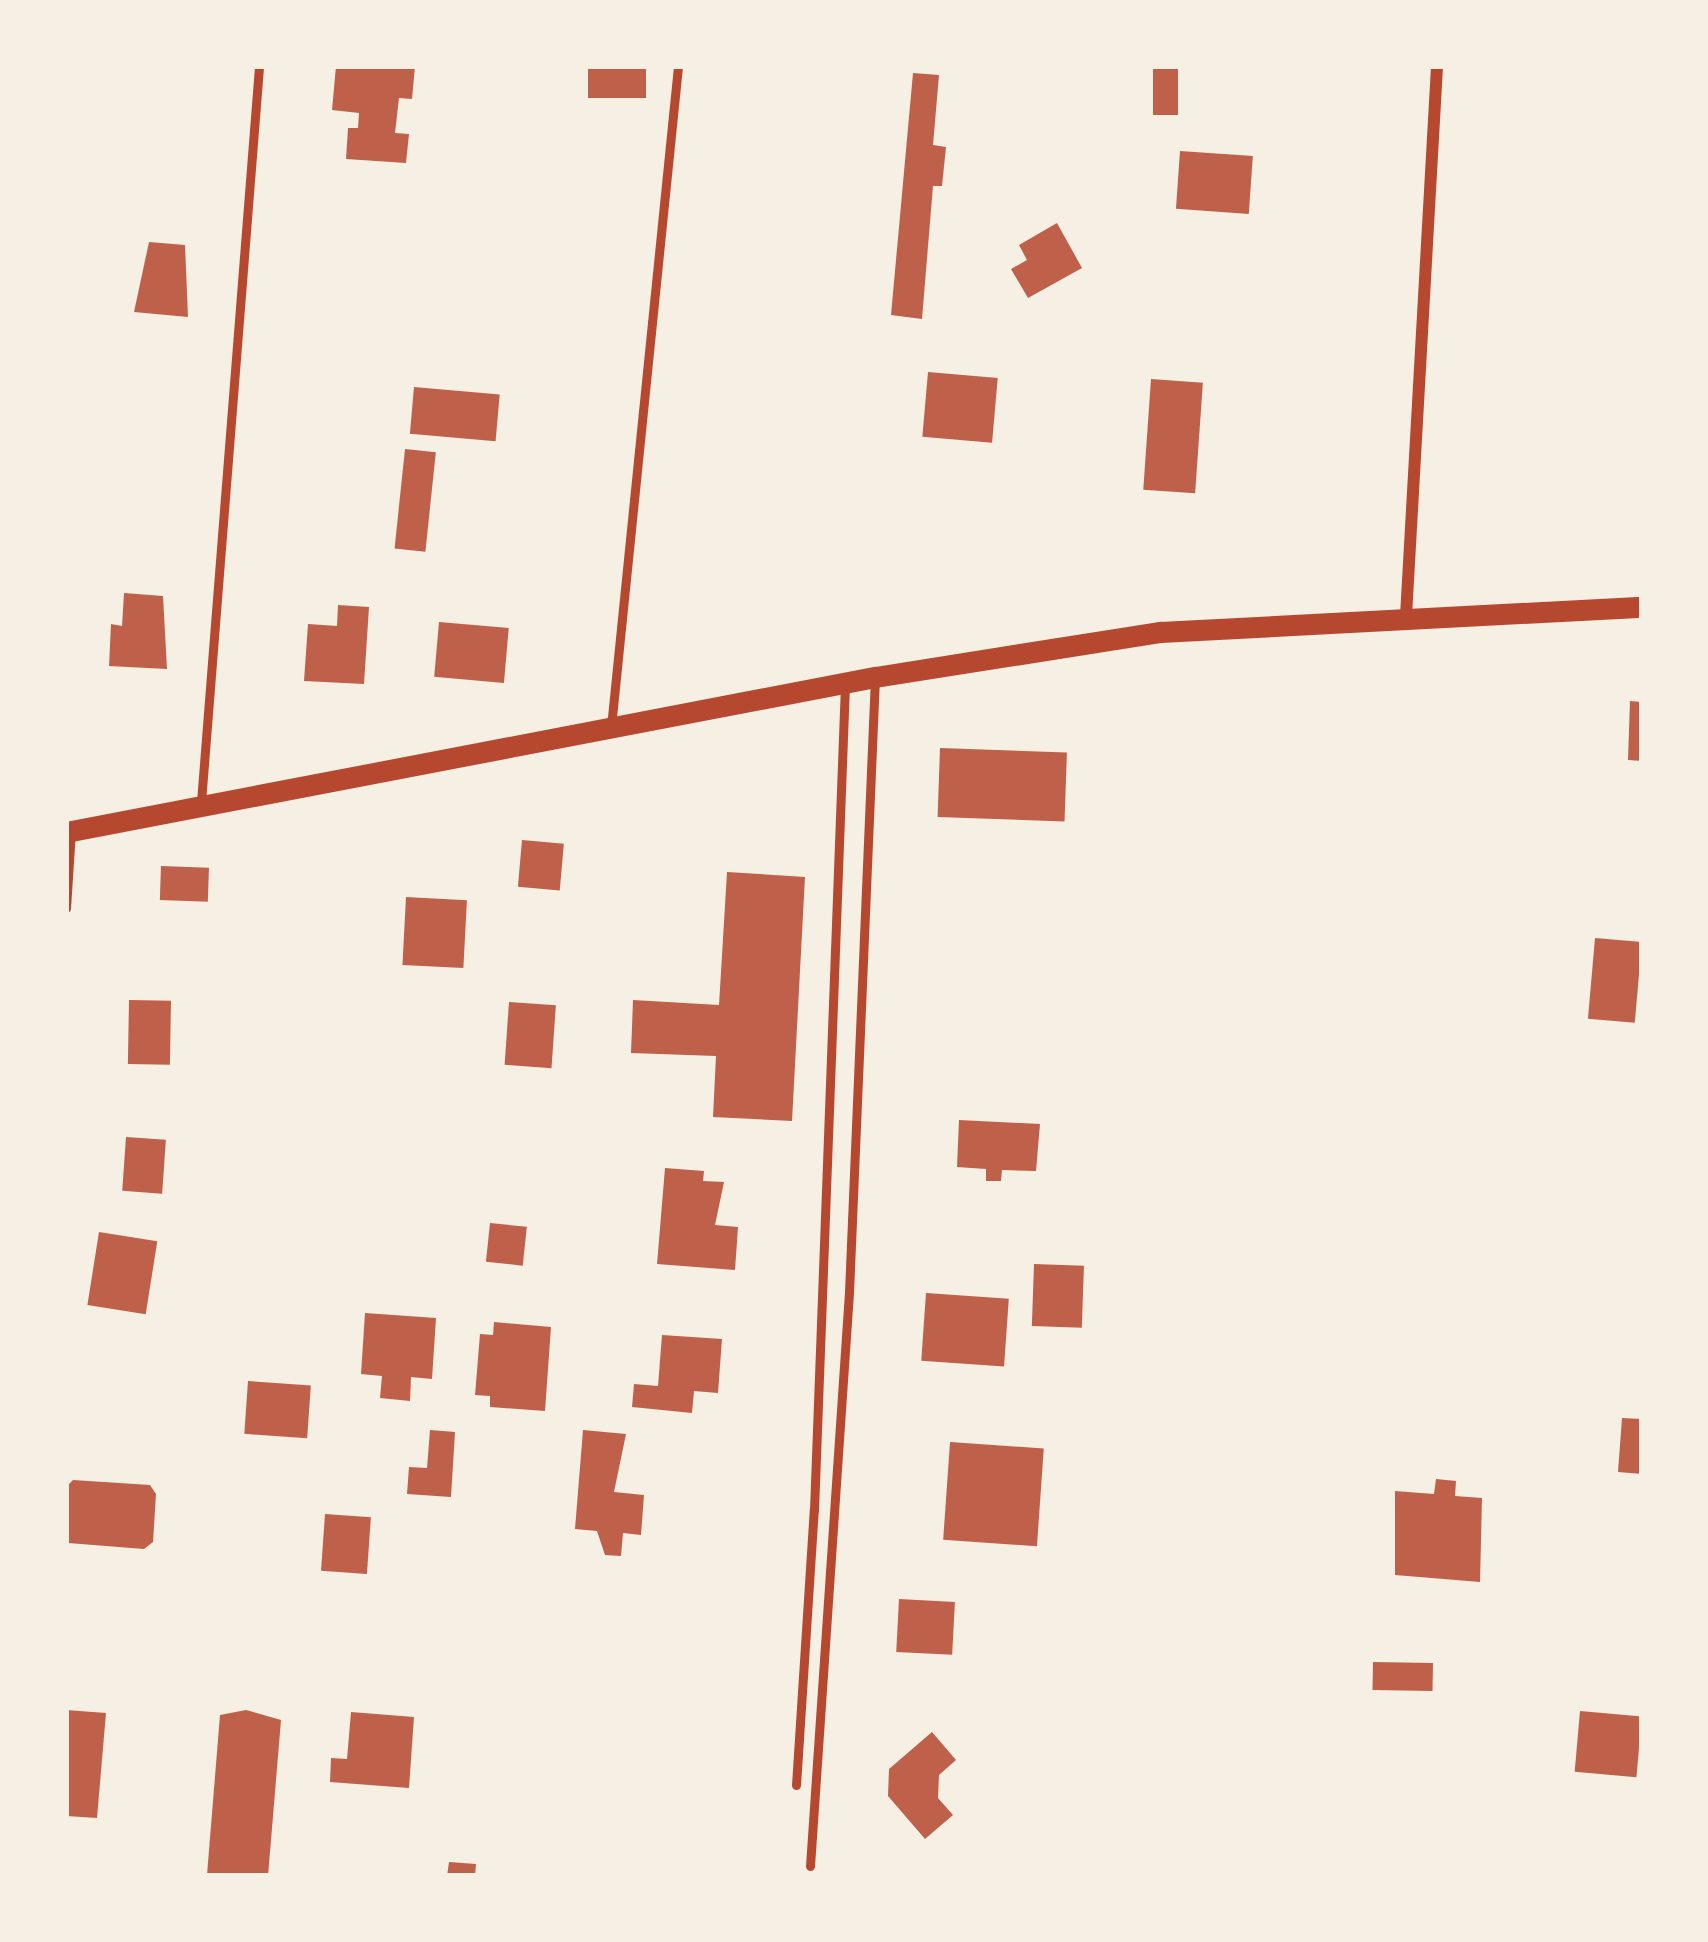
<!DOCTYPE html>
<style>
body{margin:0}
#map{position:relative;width:1708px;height:1942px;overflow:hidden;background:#f6efe4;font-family:"Times New Roman",serif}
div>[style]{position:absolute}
.building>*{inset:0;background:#bf614a;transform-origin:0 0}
.service>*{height:9px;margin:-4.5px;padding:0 4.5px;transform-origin:4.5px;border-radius:4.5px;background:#b5482f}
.minor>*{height:12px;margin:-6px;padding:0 6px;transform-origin:6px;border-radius:6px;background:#b5482f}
.tertiary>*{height:21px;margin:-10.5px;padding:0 10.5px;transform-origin:10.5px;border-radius:10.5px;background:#b5482f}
span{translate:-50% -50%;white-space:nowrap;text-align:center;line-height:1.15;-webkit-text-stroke:12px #f6efe4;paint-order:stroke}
.frame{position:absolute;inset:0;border:69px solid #f6efe4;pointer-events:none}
</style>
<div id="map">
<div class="building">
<i style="clip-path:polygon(336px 66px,415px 66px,412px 99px,399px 98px,395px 133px,409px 134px,406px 163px,346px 159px,348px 128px,358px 128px,359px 113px,332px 110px)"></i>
<i style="left:588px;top:66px;width:58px;height:32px"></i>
<i style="left:1153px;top:66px;width:25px;height:49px"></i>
<i style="clip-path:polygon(913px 73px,939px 75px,933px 145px,946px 147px,942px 186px,933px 186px,922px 319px,891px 315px)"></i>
<i style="left:1180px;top:151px;width:73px;height:58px;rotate:4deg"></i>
<i style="clip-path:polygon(1057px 223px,1082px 268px,1028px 298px,1011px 269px,1027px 260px,1019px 245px)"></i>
<i style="clip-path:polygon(149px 242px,185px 245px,188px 317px,134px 312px)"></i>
<i style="left:928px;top:372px;width:70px;height:65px;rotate:5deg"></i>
<i style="left:1151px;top:379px;width:52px;height:111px;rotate:4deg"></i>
<i style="left:414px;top:387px;width:86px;height:47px;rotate:5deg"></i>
<i style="left:405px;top:449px;width:31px;height:100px;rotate:6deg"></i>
<i style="clip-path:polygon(124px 593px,163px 596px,167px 669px,109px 666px,111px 624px,122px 626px)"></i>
<i style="clip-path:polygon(338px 605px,369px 607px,364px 684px,304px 681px,308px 624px,337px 626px)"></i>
<i style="left:439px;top:622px;width:70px;height:55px;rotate:5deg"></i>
<i style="clip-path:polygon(1630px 701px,1642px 702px,1642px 761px,1628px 760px)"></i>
<i style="left:940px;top:748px;width:127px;height:69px;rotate:2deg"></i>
<i style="left:522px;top:840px;width:42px;height:47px;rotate:5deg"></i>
<i style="left:161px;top:866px;width:48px;height:34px;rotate:2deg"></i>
<i style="clip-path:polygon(727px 872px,805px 877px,792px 1121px,713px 1117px,716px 1056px,631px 1053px,633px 1000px,719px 1005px)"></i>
<i style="left:406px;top:897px;width:61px;height:68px;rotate:3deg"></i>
<i style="left:1595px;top:938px;width:47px;height:81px;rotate:5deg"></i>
<i style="left:129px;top:1000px;width:42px;height:64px;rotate:1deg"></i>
<i style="left:509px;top:1002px;width:47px;height:63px;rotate:4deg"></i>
<i style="clip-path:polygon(959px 1120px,1040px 1124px,1036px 1171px,1002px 1170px,1001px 1181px,986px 1181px,986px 1169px,957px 1167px)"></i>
<i style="left:126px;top:1137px;width:40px;height:54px;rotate:4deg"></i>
<i style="clip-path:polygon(665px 1168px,704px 1171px,703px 1181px,724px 1182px,715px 1225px,738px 1227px,735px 1270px,657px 1264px)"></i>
<i style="left:490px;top:1223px;width:37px;height:39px;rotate:6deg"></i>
<i style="left:99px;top:1232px;width:59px;height:74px;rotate:9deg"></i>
<i style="left:1034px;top:1264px;width:50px;height:62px;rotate:2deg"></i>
<i style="left:926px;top:1293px;width:83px;height:68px;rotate:4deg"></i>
<i style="clip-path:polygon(365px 1313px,436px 1318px,432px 1379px,411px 1377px,410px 1401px,380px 1398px,382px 1376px,361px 1374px)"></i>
<i style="clip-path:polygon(494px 1322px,551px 1327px,545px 1411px,490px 1407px,490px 1396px,475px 1395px,480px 1334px,493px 1335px)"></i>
<i style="clip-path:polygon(662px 1335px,722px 1339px,718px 1393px,694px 1391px,692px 1413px,632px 1407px,634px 1384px,658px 1386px)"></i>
<i style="left:248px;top:1381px;width:63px;height:53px;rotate:4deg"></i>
<i style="clip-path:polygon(1622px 1418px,1642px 1419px,1642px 1474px,1618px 1472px)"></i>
<i style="clip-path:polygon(430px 1430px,455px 1432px,451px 1497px,407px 1494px,409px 1467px,427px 1468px)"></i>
<i style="clip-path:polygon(583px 1430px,626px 1434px,614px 1492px,644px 1495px,641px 1535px,623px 1533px,621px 1556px,605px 1555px,597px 1531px,575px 1529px)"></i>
<i style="left:950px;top:1442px;width:94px;height:98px;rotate:4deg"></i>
<i style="clip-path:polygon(1436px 1479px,1456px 1481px,1455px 1496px,1482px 1498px,1480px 1582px,1395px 1575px,1395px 1491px,1434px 1494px)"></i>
<i style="clip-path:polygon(73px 1480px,150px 1485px,156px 1494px,153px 1542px,144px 1549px,68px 1543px,66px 1487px)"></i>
<i style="left:325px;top:1514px;width:46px;height:57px;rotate:4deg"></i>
<i style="left:899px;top:1599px;width:56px;height:53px;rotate:3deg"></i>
<i style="left:1373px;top:1662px;width:60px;height:28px;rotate:1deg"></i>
<i style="clip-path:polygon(66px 1710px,106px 1713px,97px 1818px,66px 1816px)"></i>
<i style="clip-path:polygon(246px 1710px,281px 1720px,268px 1876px,207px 1875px,220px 1715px)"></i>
<i style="left:1580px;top:1711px;width:62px;height:61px;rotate:5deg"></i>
<i style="clip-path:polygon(351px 1712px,414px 1717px,409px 1788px,330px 1782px,331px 1758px,347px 1759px)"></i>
<i style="clip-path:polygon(932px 1732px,956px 1760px,939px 1775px,938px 1798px,953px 1815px,925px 1839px,888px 1796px,889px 1769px)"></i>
<i style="clip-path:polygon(449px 1862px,476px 1864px,475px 1876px,447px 1876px)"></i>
</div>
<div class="service">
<i style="left:611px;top:727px;width:664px;rotate:-84.21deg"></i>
<i style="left:201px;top:802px;width:738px;rotate:-85.49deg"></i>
<i style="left:66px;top:908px;width:77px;rotate:-86.3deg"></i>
<i style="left:796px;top:1785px;width:276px;rotate:-86.3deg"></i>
<i style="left:814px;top:1510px;width:828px;rotate:-87.85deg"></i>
<i style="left:810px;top:1866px;width:575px;rotate:-86.11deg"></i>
<i style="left:849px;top:1292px;width:616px;rotate:-87.58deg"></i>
</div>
<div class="minor">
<i style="left:1406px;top:616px;width:551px;rotate:-86.77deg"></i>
</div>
<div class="tertiary">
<i style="left:66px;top:832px;width:824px;rotate:-10.85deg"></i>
<i style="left:875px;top:677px;width:289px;rotate:-9deg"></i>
<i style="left:1160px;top:632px;width:483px;rotate:-3deg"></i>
</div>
<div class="frame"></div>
</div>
